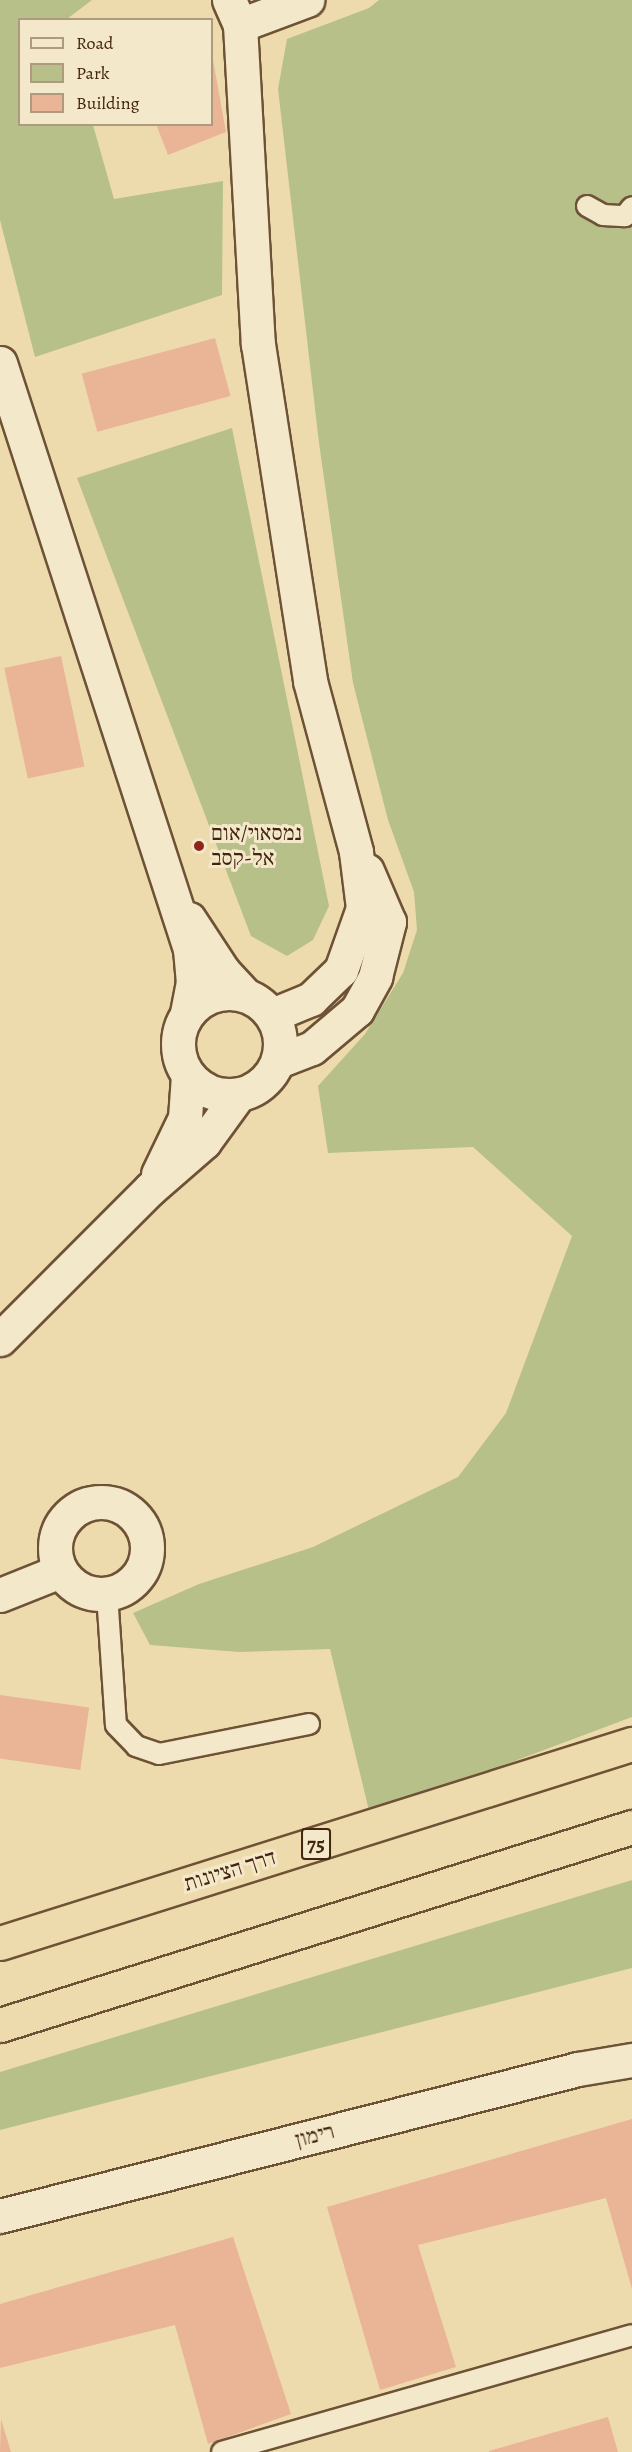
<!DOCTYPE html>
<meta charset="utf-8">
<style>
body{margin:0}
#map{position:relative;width:632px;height:2452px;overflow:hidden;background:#eedbad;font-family:Alegreya,"Frank Ruhl Libre",serif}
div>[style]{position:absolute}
.green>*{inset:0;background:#b8c08a}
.building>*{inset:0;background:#eab496;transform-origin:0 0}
.roads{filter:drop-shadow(2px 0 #6e5236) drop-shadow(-2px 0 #6e5236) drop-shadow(0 2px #6e5236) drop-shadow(0 -2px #6e5236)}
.lane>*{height:20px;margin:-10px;padding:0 10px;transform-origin:10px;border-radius:10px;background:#f4e8ca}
.street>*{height:33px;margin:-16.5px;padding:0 16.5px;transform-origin:16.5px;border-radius:16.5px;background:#f4e8ca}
.street>.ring{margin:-16.5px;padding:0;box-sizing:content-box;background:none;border:33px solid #f4e8ca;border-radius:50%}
.highway>*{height:33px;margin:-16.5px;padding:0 16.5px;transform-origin:16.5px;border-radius:16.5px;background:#eedbad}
.dots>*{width:16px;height:16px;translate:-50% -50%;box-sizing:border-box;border:3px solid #f4e8ca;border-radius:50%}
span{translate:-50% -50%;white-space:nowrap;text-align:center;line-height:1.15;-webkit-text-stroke:6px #f4e8ca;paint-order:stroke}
.shield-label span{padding:2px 4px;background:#f4e8ca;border:2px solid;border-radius:4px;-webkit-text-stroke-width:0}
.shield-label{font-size:21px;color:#43240f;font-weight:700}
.poi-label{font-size:22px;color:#43240f}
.left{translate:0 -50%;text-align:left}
.street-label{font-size:22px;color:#43240f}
.legend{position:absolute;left:18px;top:18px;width:195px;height:108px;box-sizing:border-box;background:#f4e8ca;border:2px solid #ad9a7f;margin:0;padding:8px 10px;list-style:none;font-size:18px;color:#43240f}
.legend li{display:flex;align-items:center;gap:12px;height:30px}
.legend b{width:30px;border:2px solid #ad9a7f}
</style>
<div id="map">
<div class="green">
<i style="clip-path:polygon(0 0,92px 0,67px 19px,20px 20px,20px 124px,93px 125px,114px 199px,223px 181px,222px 295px,35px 357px,0 220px)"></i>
<i style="clip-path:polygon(379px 0,632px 0,632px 1717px,370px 1815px,330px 1649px,239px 1652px,150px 1645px,133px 1613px,199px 1584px,313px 1547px,458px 1477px,506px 1413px,572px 1236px,473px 1147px,328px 1153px,318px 1086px,365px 1034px,403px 973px,417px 930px,414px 892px,388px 820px,353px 683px,319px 443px,278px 89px,287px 39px,369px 8px)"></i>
<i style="clip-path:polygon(232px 428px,329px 906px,313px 940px,287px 956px,251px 936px,77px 478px)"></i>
<i style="clip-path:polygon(632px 1880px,632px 1968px,0 2130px,0 2072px)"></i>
</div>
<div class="building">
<i style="clip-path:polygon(213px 60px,226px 132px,168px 155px,156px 124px,212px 124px)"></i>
<i style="left:215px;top:338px;width:60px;height:138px;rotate:75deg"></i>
<i style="left:61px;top:656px;width:113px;height:58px;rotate:78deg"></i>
<i style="left:0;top:1695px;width:90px;height:63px;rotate:8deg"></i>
<i style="clip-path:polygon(632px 2119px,632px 2289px,606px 2198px,418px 2245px,456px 2367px,380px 2390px,327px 2207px)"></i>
<i style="clip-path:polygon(233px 2237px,291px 2414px,208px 2444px,175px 2325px,0 2368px,0 2304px)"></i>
<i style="clip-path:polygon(608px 2417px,618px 2452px,489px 2452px,489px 2451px)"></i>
<i style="clip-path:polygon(1px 2419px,11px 2452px,0 2452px)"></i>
</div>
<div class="roads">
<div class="lane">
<i style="left:587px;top:206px;width:18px;rotate:29deg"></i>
<i style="left:603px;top:215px;width:22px;rotate:3deg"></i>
<i style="left:625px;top:216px;width:11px;rotate:-52deg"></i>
<i style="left:107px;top:1594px;width:131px;rotate:86.1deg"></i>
<i style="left:116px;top:1725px;width:29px;rotate:46deg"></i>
<i style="left:136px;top:1746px;width:24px;rotate:19deg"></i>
<i style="left:159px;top:1754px;width:153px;rotate:-11.3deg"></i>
<i style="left:222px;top:2452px;width:426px;rotate:-15.9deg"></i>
</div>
<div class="street">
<i style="left:229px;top:0;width:27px;rotate:66deg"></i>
<i style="left:240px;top:25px;width:320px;rotate:86.8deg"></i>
<i style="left:258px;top:344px;width:341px;rotate:81.2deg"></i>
<i style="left:310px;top:681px;width:177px;rotate:74.9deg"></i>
<i style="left:356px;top:852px;width:56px;rotate:82.9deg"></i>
<i style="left:363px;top:908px;width:66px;rotate:109.5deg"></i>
<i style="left:341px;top:970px;width:42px;rotate:136deg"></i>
<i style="left:311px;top:999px;width:42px;rotate:157.7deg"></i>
<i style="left:240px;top:25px;width:72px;rotate:-20.5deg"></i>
<i style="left:0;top:363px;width:616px;rotate:72.04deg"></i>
<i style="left:190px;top:949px;width:33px;rotate:85deg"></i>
<i style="left:193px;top:982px;width:33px;rotate:101deg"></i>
<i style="left:189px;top:919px;width:62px;rotate:56.8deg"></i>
<i style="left:223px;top:971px;width:33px;rotate:47deg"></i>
<i class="ring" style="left:178px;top:993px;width:69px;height:69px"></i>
<i style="left:278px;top:1061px;width:36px;rotate:-21deg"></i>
<i style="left:312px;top:1048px;width:59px;rotate:-40.2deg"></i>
<i style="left:357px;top:1010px;width:38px;rotate:-61deg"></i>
<i style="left:375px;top:977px;width:57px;rotate:-75.7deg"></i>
<i style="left:389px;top:922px;width:56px;rotate:-113.3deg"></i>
<i style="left:158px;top:1174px;width:62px;rotate:-64.3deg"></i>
<i style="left:185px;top:1118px;width:43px;rotate:-86deg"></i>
<i style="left:0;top:1339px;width:212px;rotate:-45deg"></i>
<i style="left:150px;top:1189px;width:72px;rotate:-41deg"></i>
<i style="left:204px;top:1142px;width:59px;rotate:-53.9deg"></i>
<i class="ring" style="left:55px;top:1502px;width:59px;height:59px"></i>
<i style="left:0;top:1595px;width:65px;rotate:-21.8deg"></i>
<i style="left:0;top:2216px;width:596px;rotate:-14.27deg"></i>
<i style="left:578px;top:2069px;width:55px;rotate:-9.5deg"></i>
</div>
<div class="highway">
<i style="left:0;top:1943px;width:663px;rotate:-17.48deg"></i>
<i style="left:0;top:2025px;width:662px;rotate:-17.4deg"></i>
</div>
</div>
<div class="dots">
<i style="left:199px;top:846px;background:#8f2418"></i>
</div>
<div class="shield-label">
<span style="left:316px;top:1844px">75</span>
</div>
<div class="poi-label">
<span class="left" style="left:211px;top:846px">נמסאוי/אום<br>אל-קסב</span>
</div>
<div class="street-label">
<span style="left:230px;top:1871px;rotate:-17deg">דרך הציונות</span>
<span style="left:315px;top:2136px;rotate:-14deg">רימון</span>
</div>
<ul class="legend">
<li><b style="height:8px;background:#f4e8ca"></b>Road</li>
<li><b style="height:16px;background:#b8c08a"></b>Park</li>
<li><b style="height:16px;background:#eab496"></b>Building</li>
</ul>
</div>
